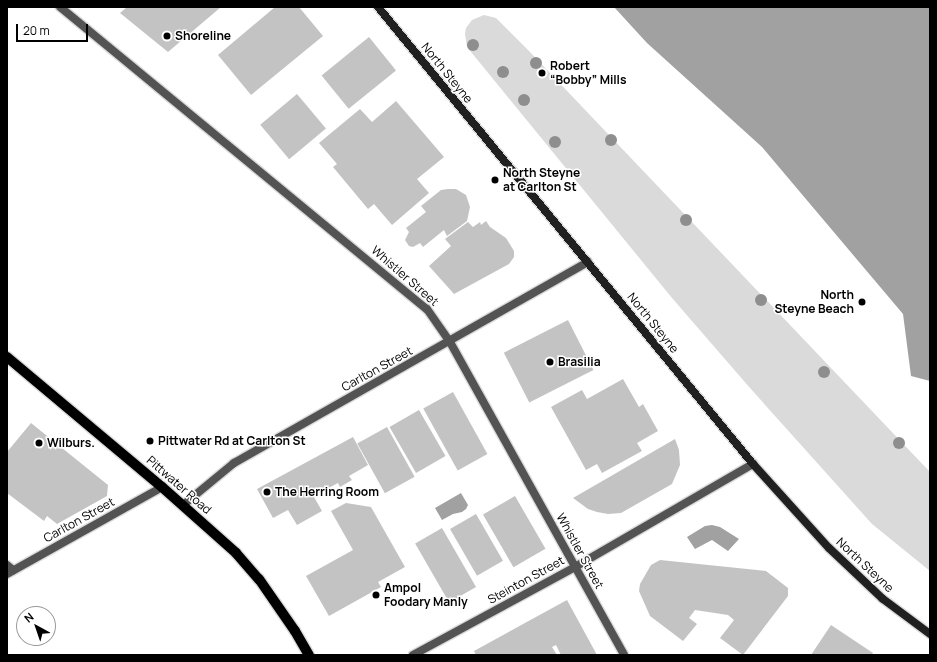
<!DOCTYPE html>
<meta charset="utf-8">
<style>
body{margin:0}
#map{position:relative;width:937px;height:662px;overflow:hidden;background:#fff;font-family:Manrope,sans-serif}
div>[style]{position:absolute}
.green>*{inset:0;background:#dadada}
.water>*{inset:0;background:#a1a1a1}
.building>*{inset:0;background:#c3c3c3;transform-origin:0 0}
.roads{filter:drop-shadow(1px 0 #dbdbdb) drop-shadow(-1px 0 #dbdbdb) drop-shadow(0 1px #dbdbdb) drop-shadow(0 -1px #dbdbdb)}
.street>*{height:8px;margin:-4px;padding:0 4px;transform-origin:4px;border-radius:4px;background:#535353}
.secondary>*{height:8px;margin:-4px;padding:0 4px;transform-origin:4px;border-radius:4px;background:#202020}
.primary>*{height:10px;margin:-5px;padding:0 5px;transform-origin:5px;border-radius:5px;background:#000}
.trees>*{width:12px;height:12px;margin:-6px;border-radius:50%;background:#8e8e8e}
.dots>*{width:11px;height:11px;translate:-50% -50%;box-sizing:border-box;border:2px solid #fff;border-radius:50%}
span{translate:-50% -50%;white-space:nowrap;text-align:center;line-height:1.15;-webkit-text-stroke:3px #fff;paint-order:stroke}
.poi-label{font-size:12px;color:#000;font-weight:700}
.left{translate:0 -50%;text-align:left}
.right{translate:-100% -50%;text-align:right}
.street-label{font-size:12px;color:#000}
.frame{position:absolute;inset:0;border:8px solid #000;pointer-events:none}
.north{position:absolute;left:16px;top:606px;width:40px;height:40px;box-sizing:border-box;background:#fff;border:1px solid #999;border-radius:50%;rotate:320deg;font-size:11px;font-weight:700;line-height:16px;text-align:center;color:#000}
.north::after{content:'';display:block;margin:auto;width:14px;height:18px;background:#000;clip-path:polygon(50% 0,100% 100%,50% 72%,0 100%)}
.scale{position:absolute;left:16px;top:24px;width:72px;height:18px;box-sizing:border-box;border:2px solid #000;border-top:0;padding-left:5px;font-size:12px;line-height:14px;white-space:nowrap;color:#000;-webkit-text-stroke:3px #fff;paint-order:stroke}
</style>
<div id="map">
<div class="green">
<i style="clip-path:polygon(484px 15px,496px 18px,529px 51px,930px 472px,930px 571px,872px 524px,750px 388px,672px 298px,467px 47px,465px 34px,466px 28px,472px 20px)"></i>
</div>
<div class="water">
<i style="clip-path:polygon(614px 7px,930px 7px,930px 381px,911px 376px,903px 314px,827px 224px,762px 147px,647px 43px)"></i>
<i style="clip-path:polygon(461px 493px,468px 505px,466px 509px,462px 512px,453px 514px,442px 520px,435px 508px)"></i>
<i style="clip-path:polygon(712px 525px,720px 527px,739px 539px,728px 551px,712px 540px,695px 549px,687px 537px,705px 526px)"></i>
</div>
<div class="building">
<i style="clip-path:polygon(127px 7px,221px 7px,168px 52px,120px 13px)"></i>
<i style="clip-path:polygon(275px 7px,299px 7px,323px 36px,251px 95px,218px 55px)"></i>
<i style="left:369px;top:37px;width:43px;height:61px;rotate:51deg"></i>
<i style="left:297px;top:94px;width:45px;height:48px;rotate:50deg"></i>
<i style="clip-path:polygon(396px 101px,444px 157px,417px 179px,429px 193px,392px 225px,374px 204px,368px 209px,333px 167px,337px 164px,319px 143px,360px 109px,372px 122px)"></i>
<i style="clip-path:polygon(448px 189px,456px 189px,466px 195px,470px 207px,467px 221px,447px 236px,444px 230px,423px 247px,420px 243px,413px 247px,409px 246px,405px 240px,409px 232px,406px 228px,426px 212px,421px 206px,441px 190px)"></i>
<i style="clip-path:polygon(486px 221px,490px 227px,506px 238px,514px 251px,514px 257px,509px 264px,454px 294px,429px 266px,451px 246px,445px 239px,468px 222px,473px 227px,480px 222px,481px 225px)"></i>
<i style="left:568px;top:320px;width:56px;height:72px;rotate:63deg"></i>
<i style="clip-path:polygon(623px 379px,639px 407px,643px 404px,658px 431px,637px 443px,642px 451px,602px 473px,597px 464px,586px 470px,551px 407px,582px 390px,587px 399px)"></i>
<i style="left:453px;top:392px;width:71px;height:34px;rotate:61deg"></i>
<i style="left:419px;top:410px;width:53px;height:34px;rotate:60deg"></i>
<i style="clip-path:polygon(31px 423px,108px 485px,107px 496px,57px 524px,47px 516px,44px 521px,7px 493px,7px 452px)"></i>
<i style="left:387px;top:427px;width:57px;height:34px;rotate:61deg"></i>
<i style="clip-path:polygon(353px 437px,368px 465px,349px 476px,352px 480px,340px 487px,338px 483px,317px 494px,314px 497px,322px 511px,297px 525px,288px 510px,273px 518px,257px 489px)"></i>
<i style="clip-path:polygon(675px 439px,679px 450px,680px 465px,672px 484px,621px 513px,608px 514px,597px 512px,588px 509px,573px 498px)"></i>
<i style="left:515px;top:496px;width:61px;height:37px;rotate:60deg"></i>
<i style="clip-path:polygon(346px 503px,371px 507px,405px 567px,378px 582px,381px 587px,329px 616px,306px 576px,353px 550px,331px 511px)"></i>
<i style="left:476px;top:514px;width:54px;height:30px;rotate:60deg"></i>
<i style="left:442px;top:528px;width:68px;height:31px;rotate:60deg"></i>
<i style="clip-path:polygon(660px 560px,766px 571px,788px 588px,788px 596px,743px 655px,720px 638px,734px 620px,728px 615px,695px 610px,689px 618px,697px 624px,683px 641px,650px 616px,639px 591px,640px 584px,651px 565px)"></i>
<i style="clip-path:polygon(567px 600px,597px 655px,561px 655px,556px 645px,552px 647px,557px 655px,476px 655px,474px 651px)"></i>
<i style="clip-path:polygon(831px 625px,873px 653px,872px 655px,811px 655px)"></i>
</div>
<div class="roads">
<div class="street">
<i style="left:60px;top:7px;width:475px;rotate:39.5deg"></i>
<i style="left:427px;top:309px;width:40px;rotate:55.1deg"></i>
<i style="left:450px;top:342px;width:358px;rotate:60.9deg"></i>
<i style="left:183px;top:505px;width:66px;rotate:-39.5deg"></i>
<i style="left:234px;top:463px;width:407px;rotate:-29.6deg"></i>
<i style="left:7px;top:565px;width:8px;rotate:40deg"></i>
<i style="left:7px;top:574px;width:178px;rotate:-29.3deg"></i>
<i style="left:413px;top:655px;width:184px;rotate:-28.5deg"></i>
<i style="left:575px;top:567px;width:206px;rotate:-30.1deg"></i>
</div>
<div class="secondary">
<i style="left:378px;top:7px;width:591px;rotate:50.63deg"></i>
<i style="left:753px;top:464px;width:113px;rotate:47.9deg"></i>
<i style="left:829px;top:548px;width:74px;rotate:43.4deg"></i>
<i style="left:883px;top:599px;width:59px;rotate:36.7deg"></i>
</div>
<div class="primary">
<i style="left:7px;top:357px;width:202px;rotate:40deg"></i>
<i style="left:162px;top:487px;width:99px;rotate:41.7deg"></i>
<i style="left:236px;top:553px;width:35px;rotate:49deg"></i>
<i style="left:259px;top:579px;width:63px;rotate:55.3deg"></i>
<i style="left:295px;top:631px;width:28px;rotate:60deg"></i>
</div>
</div>
<div class="trees">
<i style="left:473px;top:45px"></i>
<i style="left:536px;top:63px"></i>
<i style="left:503px;top:72px"></i>
<i style="left:524px;top:100px"></i>
<i style="left:611px;top:140px"></i>
<i style="left:555px;top:142px"></i>
<i style="left:686px;top:220px"></i>
<i style="left:761px;top:300px"></i>
<i style="left:824px;top:372px"></i>
<i style="left:899px;top:443px"></i>
</div>
<div class="dots">
<i style="left:167px;top:36px;background:#000"></i>
<i style="left:542px;top:73px;background:#000"></i>
<i style="left:495px;top:180px;background:#000"></i>
<i style="left:862px;top:302px;background:#000"></i>
<i style="left:550px;top:362px;background:#000"></i>
<i style="left:150px;top:441px;background:#000"></i>
<i style="left:39px;top:443px;background:#000"></i>
<i style="left:267px;top:492px;background:#000"></i>
<i style="left:376px;top:595px;background:#000"></i>
</div>
<div class="poi-label">
<span class="left" style="left:175px;top:36px">Shoreline</span>
<span class="left" style="left:550px;top:73px">Robert<br>“Bobby” Mills</span>
<span class="left" style="left:503px;top:180px">North Steyne<br>at Carlton St</span>
<span class="right" style="left:854px;top:302px">North<br>Steyne Beach</span>
<span class="left" style="left:558px;top:362px">Brasilia</span>
<span class="left" style="left:158px;top:441px">Pittwater Rd at Carlton St</span>
<span class="left" style="left:47px;top:443px">Wilburs.</span>
<span class="left" style="left:275px;top:492px">The Herring Room</span>
<span class="left" style="left:384px;top:595px">Ampol<br>Foodary Manly</span>
</div>
<div class="street-label">
<span style="left:447px;top:73px;rotate:51deg">North Steyne</span>
<span style="left:405px;top:276px;rotate:41deg">Whistler Street</span>
<span style="left:653px;top:323px;rotate:51deg">North Steyne</span>
<span style="left:377px;top:369px;rotate:-29deg">Carlton Street</span>
<span style="left:179px;top:485px;rotate:41deg">Pittwater Road</span>
<span style="left:79px;top:520px;rotate:-29deg">Carlton Street</span>
<span style="left:580px;top:551px;rotate:61deg">Whistler Street</span>
<span style="left:865px;top:565px;rotate:43deg">North Steyne</span>
<span style="left:526px;top:580px;rotate:-29deg">Steinton Street</span>
</div>
<div class="frame"></div>
<div class="north">N</div>
<div class="scale">20 m</div>
</div>
